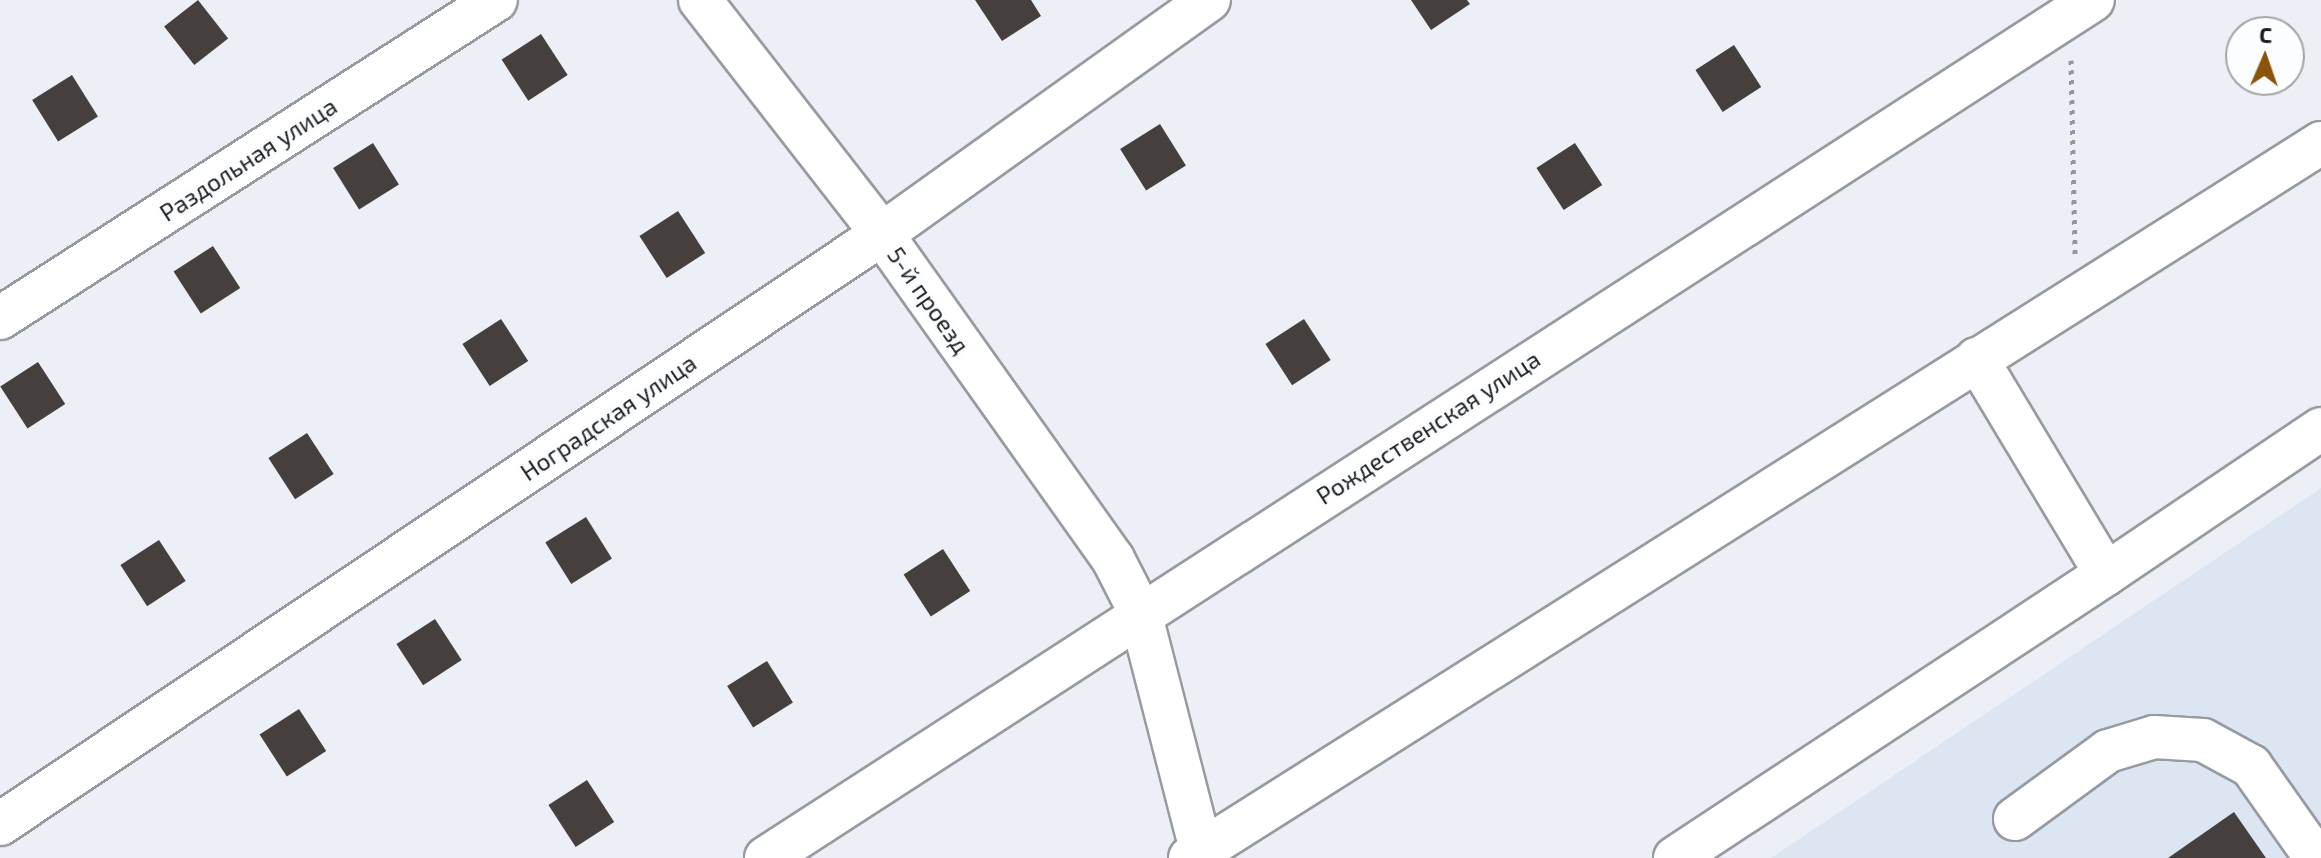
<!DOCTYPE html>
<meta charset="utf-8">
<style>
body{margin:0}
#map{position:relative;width:2321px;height:858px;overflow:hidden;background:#ecf0f6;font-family:"Exo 2",sans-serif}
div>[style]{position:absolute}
.built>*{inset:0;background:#dce5f2}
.building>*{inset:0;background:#45403d;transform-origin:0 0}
.path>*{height:5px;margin-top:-2.5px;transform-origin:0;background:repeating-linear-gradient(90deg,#93969a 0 4px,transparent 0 10px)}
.roads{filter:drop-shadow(2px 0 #979ba1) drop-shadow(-2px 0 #979ba1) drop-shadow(0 2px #979ba1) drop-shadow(0 -2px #979ba1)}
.minor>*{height:42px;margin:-21px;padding:0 21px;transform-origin:21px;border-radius:21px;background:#fff}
span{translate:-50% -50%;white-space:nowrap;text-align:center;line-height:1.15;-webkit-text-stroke:8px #fcfdfe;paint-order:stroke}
.street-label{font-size:24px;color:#1c1e20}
.north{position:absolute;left:2225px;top:16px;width:80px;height:80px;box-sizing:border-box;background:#fcfdfe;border:2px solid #a2a4a5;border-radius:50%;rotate:2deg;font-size:22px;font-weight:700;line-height:32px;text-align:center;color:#1c1e20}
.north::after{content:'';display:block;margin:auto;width:28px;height:36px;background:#8c540a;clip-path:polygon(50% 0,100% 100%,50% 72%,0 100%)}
</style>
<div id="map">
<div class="built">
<i style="clip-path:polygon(2321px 488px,2321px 858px,1771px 858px)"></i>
</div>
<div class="building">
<i style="left:198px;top:0;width:49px;height:43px;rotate:52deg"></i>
<i style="clip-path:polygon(975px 0,1031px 0,1041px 16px,1002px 41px)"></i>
<i style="clip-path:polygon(1411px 0,1467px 0,1470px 4px,1431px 30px)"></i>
<i style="left:541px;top:34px;width:49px;height:47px;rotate:57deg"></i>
<i style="left:1734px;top:45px;width:50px;height:46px;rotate:57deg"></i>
<i style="left:72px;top:75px;width:49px;height:47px;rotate:58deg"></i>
<i style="left:1160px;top:124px;width:49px;height:47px;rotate:58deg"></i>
<i style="left:373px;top:143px;width:49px;height:47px;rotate:58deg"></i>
<i style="left:1575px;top:143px;width:50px;height:46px;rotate:57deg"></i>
<i style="left:678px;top:211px;width:50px;height:46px;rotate:57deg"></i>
<i style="left:213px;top:246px;width:50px;height:47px;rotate:57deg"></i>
<i style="left:501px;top:319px;width:50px;height:46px;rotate:57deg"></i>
<i style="left:1304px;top:319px;width:49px;height:46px;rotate:57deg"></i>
<i style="left:38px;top:362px;width:50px;height:45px;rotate:57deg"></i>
<i style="left:307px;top:433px;width:49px;height:46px;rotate:57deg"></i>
<i style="left:586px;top:517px;width:49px;height:48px;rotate:58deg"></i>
<i style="left:159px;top:540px;width:49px;height:46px;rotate:57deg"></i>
<i style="left:943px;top:549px;width:50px;height:47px;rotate:57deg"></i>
<i style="left:435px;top:619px;width:49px;height:46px;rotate:57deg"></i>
<i style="left:767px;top:661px;width:49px;height:47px;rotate:58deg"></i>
<i style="left:299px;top:709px;width:50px;height:47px;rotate:57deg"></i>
<i style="left:587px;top:780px;width:50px;height:46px;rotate:57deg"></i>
<i style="clip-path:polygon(2234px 812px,2266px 858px,2168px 858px)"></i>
</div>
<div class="path">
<i style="left:2071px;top:60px;width:194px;rotate:88.8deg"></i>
</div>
<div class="roads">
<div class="minor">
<i style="left:700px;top:0;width:296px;rotate:52.1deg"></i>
<i style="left:882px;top:234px;width:399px;rotate:54.6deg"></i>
<i style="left:1113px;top:559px;width:59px;rotate:63deg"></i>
<i style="left:1140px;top:612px;width:254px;rotate:75.6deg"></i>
<i style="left:0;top:318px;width:589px;rotate:-32.67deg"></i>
<i style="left:2106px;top:574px;width:259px;rotate:-34deg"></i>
<i style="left:2015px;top:819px;width:115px;rotate:-36.2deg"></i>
<i style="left:2108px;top:751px;width:48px;rotate:-16.9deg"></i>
<i style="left:2154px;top:737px;width:49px;rotate:3.5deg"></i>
<i style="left:2203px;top:740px;width:55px;rotate:28.4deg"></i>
<i style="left:2251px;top:766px;width:113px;rotate:54.8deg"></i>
<i style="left:0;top:824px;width:1061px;rotate:-33.78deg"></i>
<i style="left:882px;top:234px;width:402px;rotate:-35.6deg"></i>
<i style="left:766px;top:858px;width:1580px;rotate:-32.89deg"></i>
<i style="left:1190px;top:858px;width:1338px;rotate:-32.3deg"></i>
<i style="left:1675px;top:858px;width:516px;rotate:-33.38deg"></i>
<i style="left:2106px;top:574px;width:251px;rotate:-121deg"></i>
</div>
</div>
<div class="street-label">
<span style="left:248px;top:159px;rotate:-33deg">Раздольная улица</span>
<span style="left:929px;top:300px;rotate:55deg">5-й проезд</span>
<span style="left:608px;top:417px;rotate:-34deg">Ноградская улица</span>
<span style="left:1428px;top:427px;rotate:-33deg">Рождественская улица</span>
</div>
<div class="north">С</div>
</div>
